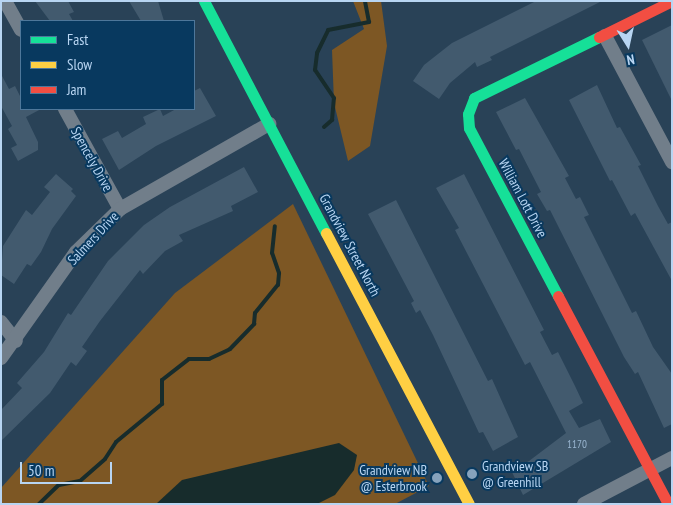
<!DOCTYPE html>
<style>
body{margin:0}
#map{position:relative;width:673px;height:505px;overflow:hidden;background:#294257;font-family:"PT Sans Narrow",sans-serif}
div>[style]{position:absolute}
.green>*{inset:0;background:#7d5724}
.water>*{inset:0;background:#172c2c}
.stream>*{height:4px;margin:-2px;padding:0 2px;transform-origin:2px;border-radius:2px;background:#172c2c}
.building>*{inset:0;background:#425a6e}
.street>*{height:14px;margin:-7px;padding:0 7px;transform-origin:7px;border-radius:7px;background:#717e8a}
.fast>*{height:11px;margin:-5.5px;padding:0 5.5px;transform-origin:5.5px;border-radius:5.5px;background:#16e098}
.slow>*{height:11px;margin:-5.5px;padding:0 5.5px;transform-origin:5.5px;border-radius:5.5px;background:#ffcf43}
.jam>*{height:11px;margin:-5.5px;padding:0 5.5px;transform-origin:5.5px;border-radius:5.5px;background:#f24e42}
.dots>*{width:14px;height:14px;translate:-50% -50%;box-sizing:border-box;border:2px solid #08395f;border-radius:50%}
span{translate:-50% -50%;white-space:nowrap;text-align:center;line-height:1.15;-webkit-text-stroke:4px #08395f;paint-order:stroke}
.number-label{font-size:11px;color:#9ab6d1}
.number-label span{-webkit-text-stroke-width:0}
.street-label{font-size:14px;color:#b8d5f2}
.poi-label{font-size:14px;color:#b8d5f2}
.left{translate:0 -50%;text-align:left}
.right{translate:-100% -50%;text-align:right}
.frame{position:absolute;inset:0;border:2px solid #b8d5f2;pointer-events:none}
.legend{position:absolute;left:20px;top:20px;width:175px;height:90px;box-sizing:border-box;background:#08395f;border:1px solid #4e779a;margin:0;padding:6px 9px;list-style:none;font-size:15px;color:#b8d5f2}
.legend li{display:flex;align-items:center;gap:10px;height:25px}
.legend b{width:25px;border:1px solid #4e779a}
.north{position:absolute;left:603px;top:20px;width:50px;height:50px;-webkit-text-stroke:4px #08395f;paint-order:stroke;rotate:170deg;font-size:14px;font-weight:700;line-height:20px;text-align:center;color:#b8d5f2}
.north::after{content:'';display:block;margin:auto;width:18px;height:22px;background:#b8d5f2;clip-path:polygon(50% 0,100% 100%,50% 72%,0 100%)}
.scale{position:absolute;left:20px;top:462px;width:92px;height:22px;box-sizing:border-box;border:2px solid #b8d5f2;border-top:0;padding-left:6px;font-size:15px;line-height:18px;white-space:nowrap;color:#b8d5f2;-webkit-text-stroke:4px #08395f;paint-order:stroke}
</style>
<div id="map">
<div class="green">
<i style="clip-path:polygon(353px 1px,381px 1px,387px 46px,370px 146px,348px 161px,334px 103px,332px 50px,364px 29px)"></i>
<i style="clip-path:polygon(293px 204px,429px 486px,395px 504px,1px 504px,1px 488px,175px 293px)"></i>
</div>
<div class="water">
<i style="clip-path:polygon(339px 443px,357px 455px,354px 470px,335px 495px,317px 504px,156px 504px,182px 480px)"></i>
</div>
<div class="stream">
<i style="left:324px;top:127px;width:11px;rotate:-41deg"></i>
<i style="left:332px;top:120px;width:22px;rotate:-85deg"></i>
<i style="left:334px;top:98px;width:34px;rotate:-124deg"></i>
<i style="left:315px;top:70px;width:17px;rotate:-83deg"></i>
<i style="left:317px;top:53px;width:25px;rotate:-64deg"></i>
<i style="left:328px;top:30px;width:42px;rotate:-11deg"></i>
<i style="left:369px;top:22px;width:21px;rotate:-101deg"></i>
<i style="left:39px;top:504px;width:28px;rotate:-44deg"></i>
<i style="left:59px;top:485px;width:21px;rotate:-11deg"></i>
<i style="left:80px;top:481px;width:33px;rotate:-41deg"></i>
<i style="left:105px;top:459px;width:20px;rotate:-57deg"></i>
<i style="left:116px;top:442px;width:60px;rotate:-39.6deg"></i>
<i style="left:162px;top:404px;width:24px;rotate:-90deg"></i>
<i style="left:162px;top:380px;width:34px;rotate:-38deg"></i>
<i style="left:189px;top:359px;width:20px"></i>
<i style="left:209px;top:359px;width:23px;rotate:-25deg"></i>
<i style="left:230px;top:349px;width:35px;rotate:-46deg"></i>
<i style="left:254px;top:324px;width:11px;rotate:-85deg"></i>
<i style="left:255px;top:313px;width:36px;rotate:-51deg"></i>
<i style="left:278px;top:285px;width:12px;rotate:-85deg"></i>
<i style="left:279px;top:273px;width:21px;rotate:-109deg"></i>
<i style="left:272px;top:253px;width:27px;rotate:-84deg"></i>
</div>
<div class="building">
<i style="clip-path:polygon(35px 1px,68px 1px,74px 12px,69px 14px,73px 21px,50px 21px)"></i>
<i style="clip-path:polygon(129px 1px,158px 1px,164px 21px,141px 21px)"></i>
<i style="clip-path:polygon(536px 1px,602px 1px,490px 57px,492px 60px,477px 67px,475px 62px,450px 83px,439px 99px,413px 81px,424px 65px,452px 43px)"></i>
<i style="clip-path:polygon(672px 25px,672px 101px,642px 40px)"></i>
<i style="clip-path:polygon(1px 74px,9px 89px,15px 86px,21px 98px,21px 109px,41px 109px,26px 117px,38px 142px,38px 150px,18px 161px,11px 148px,17px 145px,8px 129px,12px 126px,1px 106px)"></i>
<i style="clip-path:polygon(597px 85px,617px 128px,620px 127px,641px 165px,638px 166px,658px 206px,668px 224px,672px 222px,672px 281px,635px 213px,631px 216px,612px 180px,610px 181px,569px 100px)"></i>
<i style="clip-path:polygon(200px 88px,216px 116px,156px 146px,119px 170px,102px 139px,118px 131px,122px 138px,146px 124px,143px 117px,160px 109px,163px 116px,176px 109px,194px 109px,194px 91px)"></i>
<i style="clip-path:polygon(525px 98px,569px 176px,565px 178px,576px 199px,580px 197px,589px 215px,584px 217px,632px 313px,636px 311px,653px 347px,672px 374px,672px 424px,664px 428px,638px 372px,635px 374px,624px 357px,550px 210px,547px 211px,537px 194px,541px 192px,519px 149px,516px 150px,496px 112px)"></i>
<i style="clip-path:polygon(244px 167px,258px 192px,231px 206px,233px 211px,179px 235px,183px 241px,165px 251px,143px 274px,140px 270px,100px 321px,82px 347px,87px 351px,76px 366px,71px 362px,50px 393px,1px 441px,1px 410px,22px 388px,17px 383px,44px 352px,68px 313px,71px 315px,108px 261px,144px 225px,170px 207px)"></i>
<i style="clip-path:polygon(56px 174px,73px 189px,71px 191px,76px 196px,52px 229px,41px 252px,31px 266px,27px 264px,14px 284px,1px 275px,3px 246px,26px 210px,32px 215px,50px 192px,44px 187px)"></i>
<i style="clip-path:polygon(464px 174px,544px 330px,540px 332px,552px 355px,558px 352px,575px 386px,583px 403px,569px 411px,579px 428px,600px 419px,611px 442px,523px 495px,511px 470px,529px 461px,566px 433px,530px 362px,525px 365px,455px 230px,459px 228px,436px 188px)"></i>
<i style="clip-path:polygon(396px 200px,488px 381px,492px 379px,518px 437px,493px 451px,483px 432px,479px 433px,433px 335px,420px 310px,416px 313px,411px 303px,414px 301px,368px 214px)"></i>
</div>
<div class="street">
<i style="left:5px;top:1px;width:33px;rotate:61deg"></i>
<i style="left:605px;top:36px;width:143px;rotate:62deg"></i>
<i style="left:65px;top:109px;width:114px;rotate:61.2deg"></i>
<i style="left:1px;top:322px;width:24px;rotate:52deg"></i>
<i style="left:1px;top:358px;width:130px;rotate:-54.7deg"></i>
<i style="left:76px;top:252px;width:62px;rotate:-44.3deg"></i>
<i style="left:120px;top:209px;width:172px;rotate:-29.7deg"></i>
<i style="left:584px;top:504px;width:99px;rotate:-27.6deg"></i>
</div>
<div class="fast">
<i style="left:204px;top:1px;width:262px;rotate:62.3deg"></i>
<i style="left:558px;top:296px;width:190px;rotate:-117.9deg"></i>
<i style="left:469px;top:128px;width:14px;rotate:-94deg"></i>
<i style="left:468px;top:114px;width:17px;rotate:-69deg"></i>
<i style="left:474px;top:98px;width:139px;rotate:-26deg"></i>
</div>
<div class="slow">
<i style="left:326px;top:233px;width:306px;rotate:62.2deg"></i>
</div>
<div class="jam">
<i style="left:599px;top:37px;width:81px;rotate:-26.3deg"></i>
<i style="left:558px;top:296px;width:235px;rotate:62.1deg"></i>
</div>
<div class="dots">
<i style="left:472px;top:474px;background:#86a2bc"></i>
<i style="left:437px;top:478px;background:#86a2bc"></i>
</div>
<div class="number-label">
<span style="left:577px;top:444px">1170</span>
</div>
<div class="street-label">
<span style="left:92px;top:159px;rotate:61deg">Spencely Drive</span>
<span style="left:523px;top:198px;rotate:62deg">William Lott Drive</span>
<span style="left:93px;top:238px;rotate:-47deg">Salmers Drive</span>
<span style="left:350px;top:245px;rotate:62deg">Grandview Street North</span>
</div>
<div class="poi-label">
<span class="left" style="left:482px;top:474px">Grandview SB<br>@ Greenhill</span>
<span class="right" style="left:427px;top:478px">Grandview NB<br>@ Esterbrook</span>
</div>
<div class="frame"></div>
<ul class="legend">
<li><b style="height:6px;background:#16e098"></b>Fast</li>
<li><b style="height:6px;background:#ffcf43"></b>Slow</li>
<li><b style="height:6px;background:#f24e42"></b>Jam</li>
</ul>
<div class="north">N</div>
<div class="scale">50 m</div>
</div>
